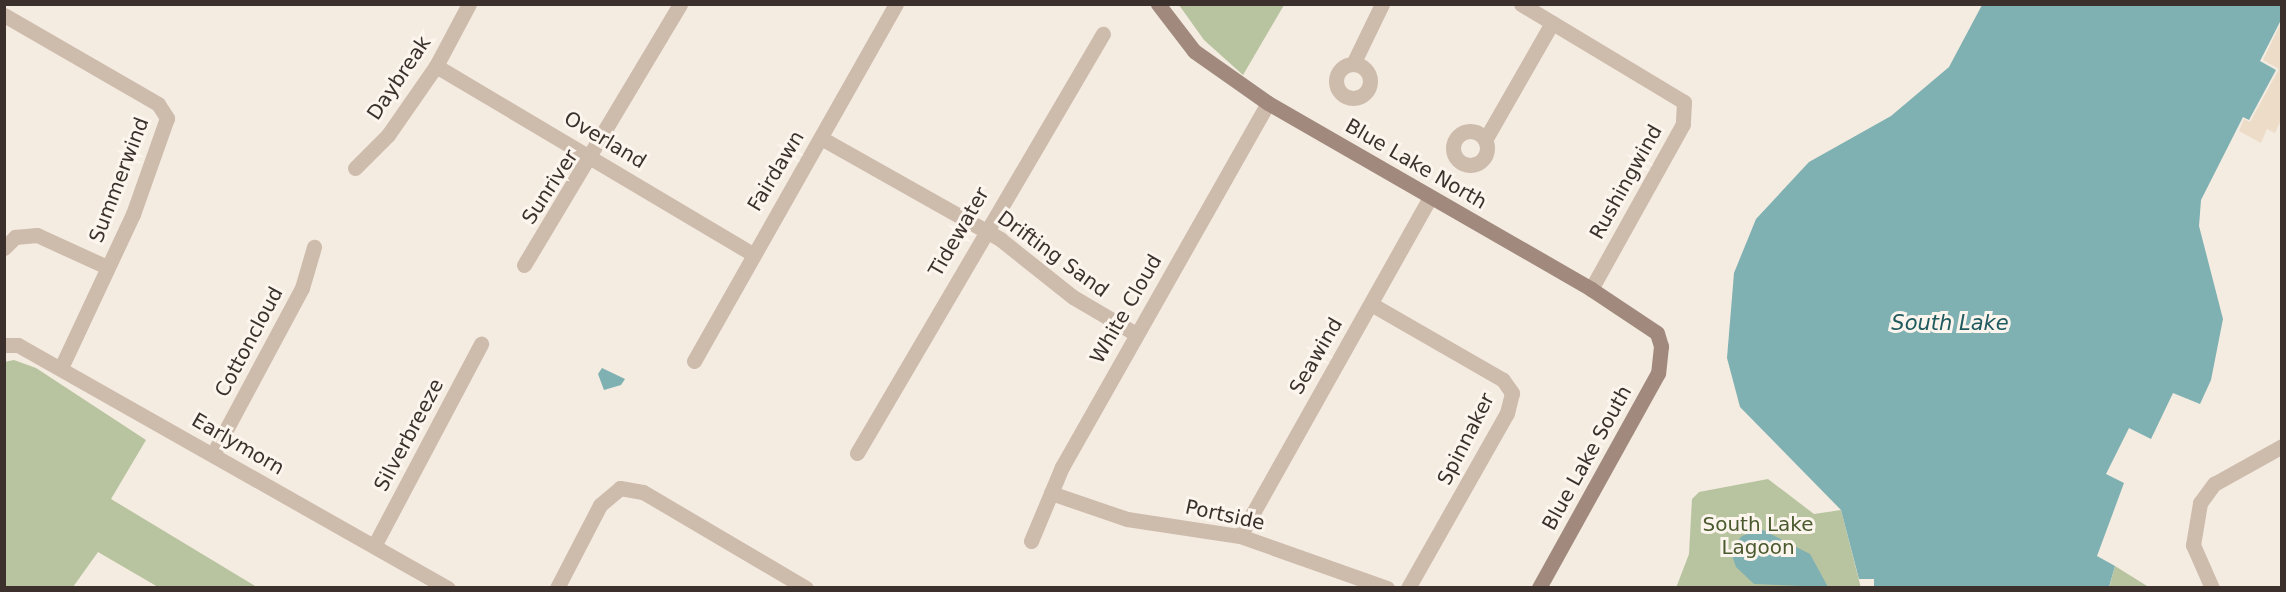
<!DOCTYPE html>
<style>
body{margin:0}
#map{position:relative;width:2286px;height:592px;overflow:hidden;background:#f4ebe1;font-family:"DejaVu Sans",sans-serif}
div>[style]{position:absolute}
.green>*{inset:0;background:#b8c4a0}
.plaza>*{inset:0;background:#ecdcc8}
.water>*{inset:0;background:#7fb0b2}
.street>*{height:15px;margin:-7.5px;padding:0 7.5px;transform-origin:7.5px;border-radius:7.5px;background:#cdbbac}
.street>.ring{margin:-7.5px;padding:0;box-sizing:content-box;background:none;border:15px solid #cdbbac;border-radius:50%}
.secondary>*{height:15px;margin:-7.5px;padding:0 7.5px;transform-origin:7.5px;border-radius:7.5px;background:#a18a7d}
span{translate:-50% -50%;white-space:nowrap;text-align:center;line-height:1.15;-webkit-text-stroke:6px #fbf5ee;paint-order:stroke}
.street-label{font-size:20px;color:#3b302b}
.park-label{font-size:20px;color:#4a5a2e}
.water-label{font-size:21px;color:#1f5a5e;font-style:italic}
.frame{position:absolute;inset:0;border:6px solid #3b302b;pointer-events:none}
</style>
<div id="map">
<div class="green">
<i style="clip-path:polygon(1179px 5px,1284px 5px,1243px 75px,1204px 40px)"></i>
<i style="clip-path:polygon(14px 360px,36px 368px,146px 440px,111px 499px,257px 587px,158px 587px,98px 552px,73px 587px,5px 587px,4px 362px)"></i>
<i style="clip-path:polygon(1768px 479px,1814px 514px,1841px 510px,1861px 588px,1676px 588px,1689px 554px,1692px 499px,1699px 492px)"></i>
<i style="clip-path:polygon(2115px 566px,2147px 586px,2109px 588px)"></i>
</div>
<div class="plaza">
<i style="clip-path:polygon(2281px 23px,2281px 120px,2275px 133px,2267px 129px,2261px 143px,2239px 131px,2244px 119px,2250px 122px,2279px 69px,2263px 60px)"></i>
</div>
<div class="water">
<i style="clip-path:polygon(1982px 5px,2281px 5px,2281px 20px,2260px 61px,2276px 70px,2249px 120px,2243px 117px,2201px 200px,2199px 226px,2223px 319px,2211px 380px,2200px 404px,2173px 393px,2151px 439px,2129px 428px,2106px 474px,2124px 483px,2097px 556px,2115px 566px,2109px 587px,1874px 588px,1874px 579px,1859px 579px,1841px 510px,1740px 407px,1727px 358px,1734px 273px,1756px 219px,1809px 162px,1891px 116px,1949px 67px)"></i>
<i style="clip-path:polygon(602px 368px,625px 379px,621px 385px,604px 390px,598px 374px)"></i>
<i style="clip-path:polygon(1761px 529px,1810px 554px,1828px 587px,1754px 584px,1736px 567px,1730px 550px,1742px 536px)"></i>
</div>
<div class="street">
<i style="left:1521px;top:4px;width:190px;rotate:31deg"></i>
<i style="left:1684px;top:102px;width:22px;rotate:93deg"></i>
<i style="left:1683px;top:124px;width:189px;rotate:119.1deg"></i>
<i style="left:4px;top:15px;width:178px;rotate:30deg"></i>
<i style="left:158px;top:104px;width:17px;rotate:57deg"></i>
<i style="left:167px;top:118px;width:102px;rotate:109.5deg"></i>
<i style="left:133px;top:214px;width:170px;rotate:115.1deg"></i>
<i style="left:1353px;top:64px;width:67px;rotate:-64.2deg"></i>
<i class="ring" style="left:1336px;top:64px;width:19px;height:19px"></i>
<i style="left:436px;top:66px;width:366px;rotate:30.7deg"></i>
<i class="ring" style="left:1453px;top:131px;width:19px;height:19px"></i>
<i style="left:821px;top:138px;width:206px;rotate:29.4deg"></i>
<i style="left:1000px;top:239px;width:93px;rotate:38.5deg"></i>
<i style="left:1073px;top:297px;width:73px;rotate:30.4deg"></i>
<i style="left:1485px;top:140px;width:135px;rotate:-60.2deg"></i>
<i style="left:355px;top:168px;width:47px;rotate:-45deg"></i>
<i style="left:388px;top:135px;width:84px;rotate:-55.2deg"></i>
<i style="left:436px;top:66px;width:70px;rotate:-62deg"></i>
<i style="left:4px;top:248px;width:16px;rotate:-45deg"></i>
<i style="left:15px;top:237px;width:22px;rotate:-5deg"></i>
<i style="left:37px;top:235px;width:77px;rotate:24.6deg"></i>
<i style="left:524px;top:265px;width:304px;rotate:-59.1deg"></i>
<i style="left:1371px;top:304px;width:152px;rotate:29.9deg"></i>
<i style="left:1503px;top:380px;width:16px;rotate:55deg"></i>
<i style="left:1512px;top:393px;width:21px;rotate:104deg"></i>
<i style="left:1507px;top:413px;width:201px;rotate:119.5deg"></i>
<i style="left:4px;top:345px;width:14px"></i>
<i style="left:18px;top:345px;width:494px;rotate:29.5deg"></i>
<i style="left:694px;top:361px;width:410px;rotate:-60.5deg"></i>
<i style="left:857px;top:453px;width:486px;rotate:-59.6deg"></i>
<i style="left:213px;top:454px;width:188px;rotate:-61.8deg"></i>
<i style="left:302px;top:288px;width:43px;rotate:-73.7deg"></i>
<i style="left:1051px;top:493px;width:80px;rotate:18.9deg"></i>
<i style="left:1127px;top:519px;width:114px;rotate:8.6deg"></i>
<i style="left:1240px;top:536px;width:156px;rotate:19.5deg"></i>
<i style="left:1240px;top:536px;width:389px;rotate:-60.7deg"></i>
<i style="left:1031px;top:541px;width:80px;rotate:-67.3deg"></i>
<i style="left:1062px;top:467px;width:418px;rotate:-60.5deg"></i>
<i style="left:374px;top:546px;width:229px;rotate:-62.1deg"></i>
<i style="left:557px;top:588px;width:93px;rotate:-62.6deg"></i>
<i style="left:600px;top:505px;width:26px;rotate:-40deg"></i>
<i style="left:620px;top:488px;width:23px;rotate:10deg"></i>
<i style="left:643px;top:492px;width:189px;rotate:30.5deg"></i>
<i style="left:2212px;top:588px;width:47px;rotate:-113.8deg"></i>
<i style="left:2193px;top:545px;width:43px;rotate:-80.5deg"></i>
<i style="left:2200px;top:503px;width:24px;rotate:-54deg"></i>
<i style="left:2214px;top:484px;width:78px;rotate:-29.2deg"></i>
</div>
<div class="secondary">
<i style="left:1158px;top:4px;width:59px;rotate:52.5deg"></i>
<i style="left:1194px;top:51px;width:90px;rotate:35.1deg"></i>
<i style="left:1268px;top:103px;width:373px;rotate:29.9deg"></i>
<i style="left:1591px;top:289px;width:79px;rotate:33.7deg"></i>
<i style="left:1657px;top:333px;width:14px;rotate:73deg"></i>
<i style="left:1661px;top:346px;width:27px;rotate:96deg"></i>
<i style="left:1658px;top:373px;width:246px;rotate:119deg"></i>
</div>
<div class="street-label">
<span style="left:399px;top:78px;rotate:-56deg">Daybreak</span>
<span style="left:605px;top:140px;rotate:31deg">Overland</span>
<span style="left:1416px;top:164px;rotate:30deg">Blue Lake North</span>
<span style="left:776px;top:171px;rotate:-59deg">Fairdawn</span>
<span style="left:119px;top:180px;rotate:-69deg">Summerwind</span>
<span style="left:1626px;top:182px;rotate:-61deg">Rushingwind</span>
<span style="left:550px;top:187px;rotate:-57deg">Sunriver</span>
<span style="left:959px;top:232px;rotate:-60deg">Tidewater</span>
<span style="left:1053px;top:254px;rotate:36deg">Drifting Sand</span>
<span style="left:1126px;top:309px;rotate:-60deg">White Cloud</span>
<span style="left:249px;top:342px;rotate:-62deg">Cottoncloud</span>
<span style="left:1316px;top:356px;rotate:-60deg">Seawind</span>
<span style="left:409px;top:435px;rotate:-62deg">Silverbreeze</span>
<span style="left:1466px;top:439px;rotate:-63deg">Spinnaker</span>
<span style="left:238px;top:444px;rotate:30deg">Earlymorn</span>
<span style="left:1587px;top:458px;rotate:-61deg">Blue Lake South</span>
<span style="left:1225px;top:515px;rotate:12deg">Portside</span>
</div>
<div class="park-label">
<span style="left:1758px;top:536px">South Lake<br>Lagoon</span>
</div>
<div class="water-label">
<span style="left:1950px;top:323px">South Lake</span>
</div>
<div class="frame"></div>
</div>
